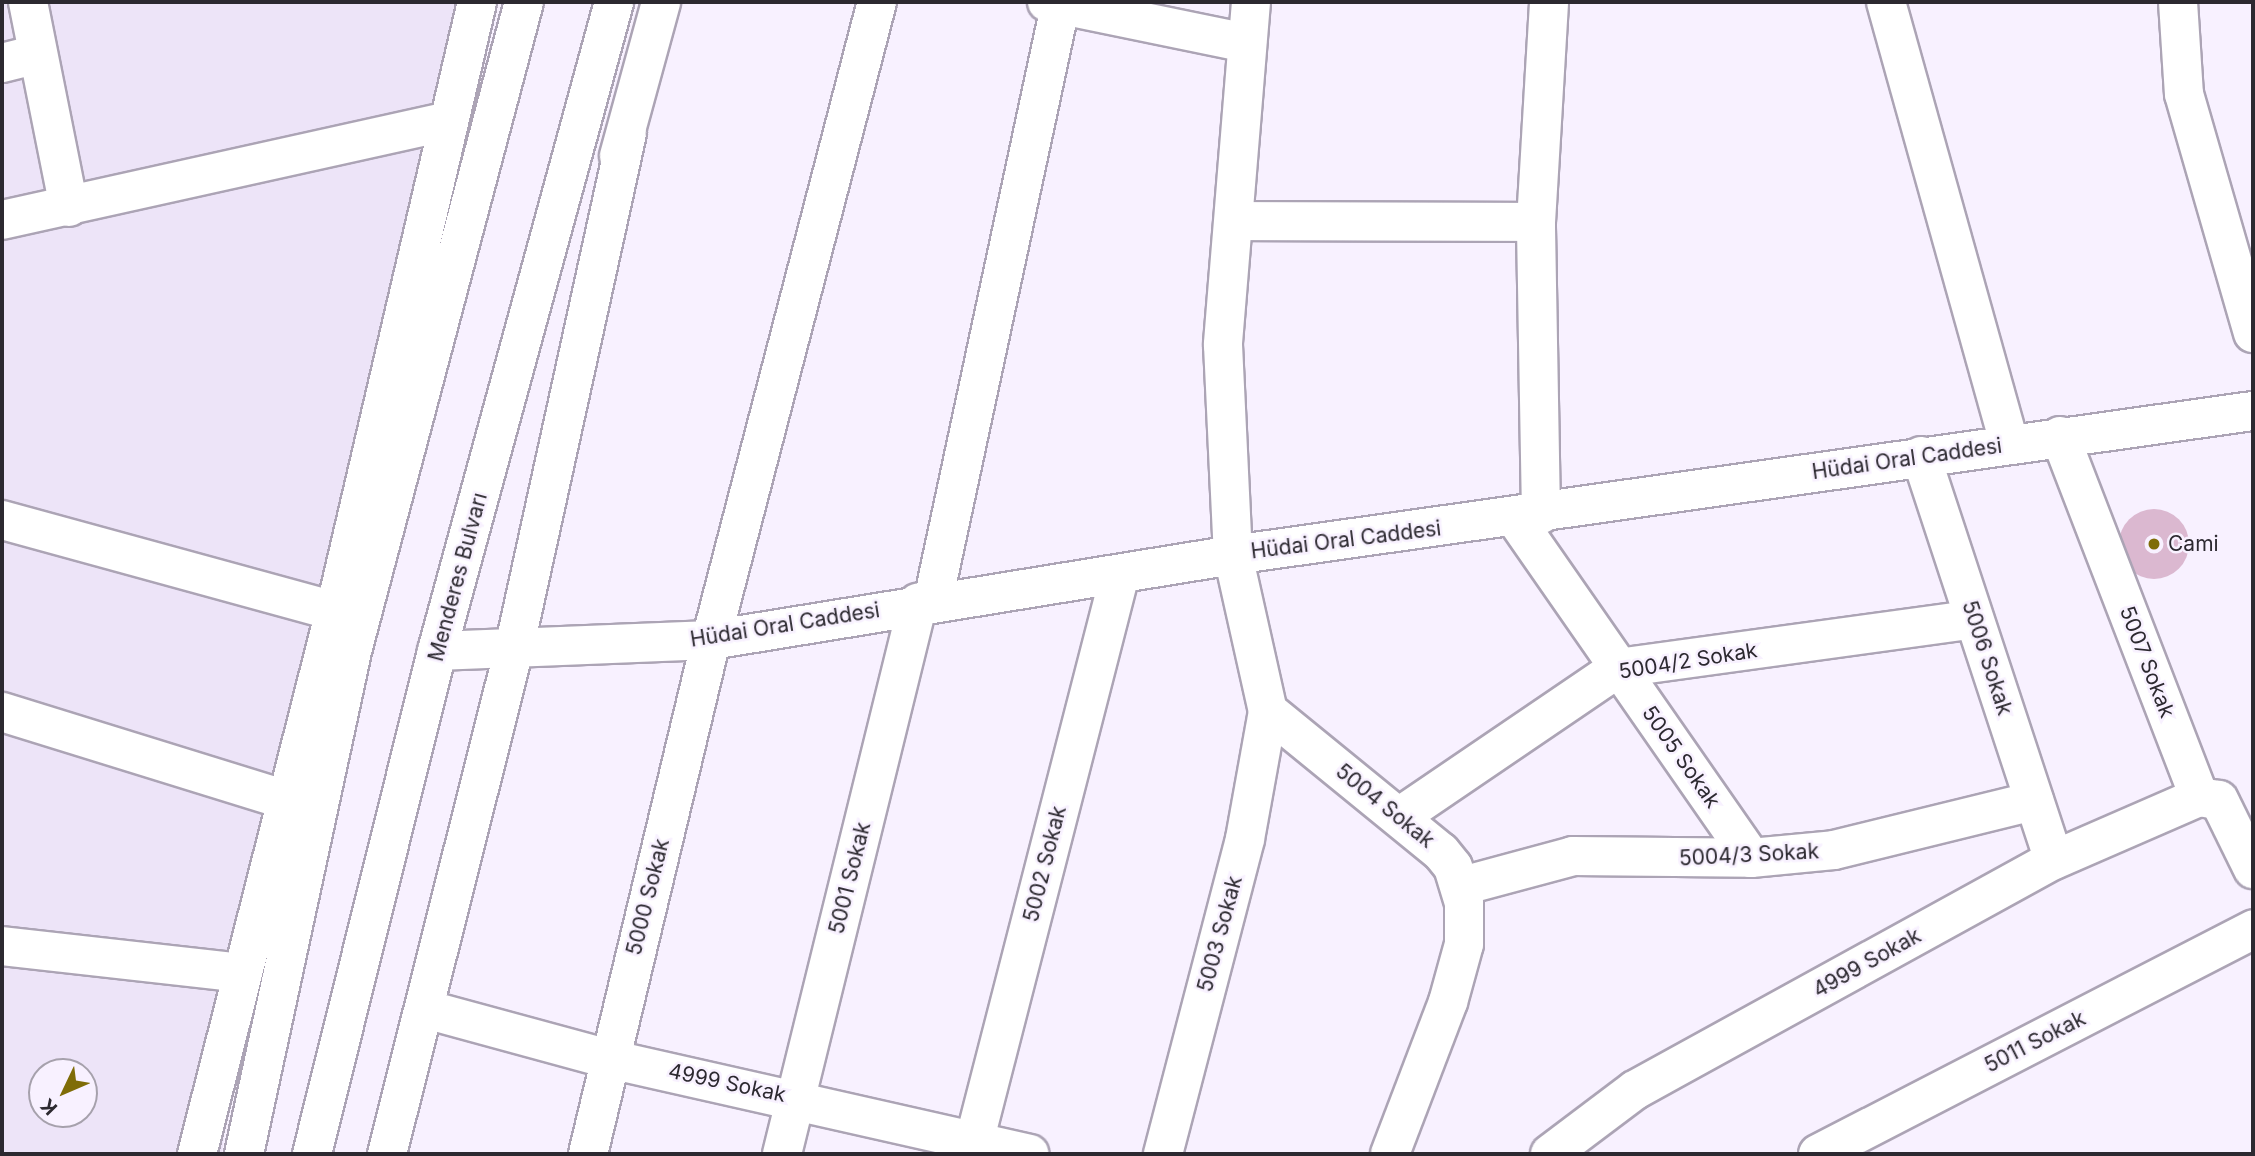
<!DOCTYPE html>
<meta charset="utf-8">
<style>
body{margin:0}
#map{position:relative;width:2255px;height:1156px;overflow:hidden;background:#f8f1ff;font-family:Inter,sans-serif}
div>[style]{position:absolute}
.built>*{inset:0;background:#ede4f8}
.building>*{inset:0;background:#dbb8d0}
.round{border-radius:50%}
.roads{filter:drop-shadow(2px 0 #aca4b5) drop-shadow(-2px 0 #aca4b5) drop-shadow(0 2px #aca4b5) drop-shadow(0 -2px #aca4b5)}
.minor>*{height:38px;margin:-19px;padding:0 19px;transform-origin:19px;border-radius:19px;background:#fff}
.major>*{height:38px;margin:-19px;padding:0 19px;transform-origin:19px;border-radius:19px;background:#fff}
.dots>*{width:19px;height:19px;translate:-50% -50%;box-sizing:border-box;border:4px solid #f8f1ff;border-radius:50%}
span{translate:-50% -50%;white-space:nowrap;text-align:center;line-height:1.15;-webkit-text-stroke:5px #f8f1ff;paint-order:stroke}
.street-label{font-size:21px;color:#2c2930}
.poi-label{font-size:21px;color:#2c2930}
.left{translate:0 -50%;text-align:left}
.frame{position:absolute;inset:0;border:4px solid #2c2930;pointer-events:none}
.north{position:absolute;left:28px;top:1058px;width:70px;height:70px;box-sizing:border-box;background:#f8f1ff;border:2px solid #a6a1ac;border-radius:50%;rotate:226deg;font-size:19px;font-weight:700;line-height:28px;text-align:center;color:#2c2930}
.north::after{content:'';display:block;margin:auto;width:24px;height:32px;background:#7f6c07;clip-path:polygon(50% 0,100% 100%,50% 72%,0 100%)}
</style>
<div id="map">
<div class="built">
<i style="clip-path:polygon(evenodd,2px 2px,497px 2px,242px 973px,222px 1154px,2px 1154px,2px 2px,42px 1072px,84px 1072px,84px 1114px,42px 1114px,42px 1072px)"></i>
</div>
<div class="building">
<i class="round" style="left:2119px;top:509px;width:70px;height:70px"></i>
</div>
<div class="roads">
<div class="minor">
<i style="left:28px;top:2px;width:209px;rotate:78.7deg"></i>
<i style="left:1047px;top:2px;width:204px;rotate:11.6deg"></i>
<i style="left:1251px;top:2px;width:344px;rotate:94.7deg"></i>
<i style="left:1223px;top:345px;width:210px;rotate:87.3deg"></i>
<i style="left:1233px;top:555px;width:160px;rotate:77.4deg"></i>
<i style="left:1268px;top:711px;width:223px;rotate:39.2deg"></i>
<i style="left:1441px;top:852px;width:19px;rotate:51deg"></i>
<i style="left:1453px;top:867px;width:38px;rotate:73deg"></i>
<i style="left:1464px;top:903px;width:41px;rotate:90deg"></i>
<i style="left:1464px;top:944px;width:60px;rotate:105.4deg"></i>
<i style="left:1448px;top:1002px;width:163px;rotate:110.9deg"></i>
<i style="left:1886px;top:2px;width:459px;rotate:74.4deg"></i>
<i style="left:2178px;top:2px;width:92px;rotate:86.3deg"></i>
<i style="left:2184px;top:94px;width:249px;rotate:73.9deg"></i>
<i style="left:2px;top:63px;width:34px;rotate:-14deg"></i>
<i style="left:2px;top:220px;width:457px;rotate:-12.5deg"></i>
<i style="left:1235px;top:221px;width:301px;rotate:0.2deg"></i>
<i style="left:2060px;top:436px;width:387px;rotate:68.9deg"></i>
<i style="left:2199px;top:797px;width:20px;rotate:9deg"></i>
<i style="left:2219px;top:800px;width:77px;rotate:63.8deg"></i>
<i style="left:1921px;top:456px;width:425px;rotate:71.8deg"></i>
<i style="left:1541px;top:514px;width:292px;rotate:-91deg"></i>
<i style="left:1536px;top:222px;width:220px;rotate:-86.6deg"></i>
<i style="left:1515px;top:518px;width:414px;rotate:55.2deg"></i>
<i style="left:2px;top:520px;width:345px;rotate:15.3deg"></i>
<i style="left:933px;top:601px;width:613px;rotate:-77.94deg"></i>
<i style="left:437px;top:651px;width:274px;rotate:-2.3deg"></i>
<i style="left:711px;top:640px;width:529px;rotate:-9.25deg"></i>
<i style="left:1233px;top:555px;width:1030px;rotate:-8.04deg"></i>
<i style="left:2px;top:712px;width:298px;rotate:17.2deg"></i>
<i style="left:1402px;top:815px;width:261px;rotate:-34.2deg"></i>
<i style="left:1618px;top:668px;width:359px;rotate:-7.8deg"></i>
<i style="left:1462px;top:886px;width:115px;rotate:-15.1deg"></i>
<i style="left:1573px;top:856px;width:178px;rotate:0.6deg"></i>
<i style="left:1751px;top:858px;width:83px;rotate:-5.5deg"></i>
<i style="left:1834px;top:850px;width:206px;rotate:-13.8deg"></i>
<i style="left:2px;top:946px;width:242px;rotate:6.4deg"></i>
<i style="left:425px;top:1009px;width:191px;rotate:15.2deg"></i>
<i style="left:609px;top:1059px;width:431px;rotate:12.7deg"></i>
<i style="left:588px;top:1154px;width:529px;rotate:-76.54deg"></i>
<i style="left:711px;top:640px;width:659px;rotate:-75.42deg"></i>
<i style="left:782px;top:1154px;width:568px;rotate:-76.14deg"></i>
<i style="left:971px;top:1154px;width:599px;rotate:-75.59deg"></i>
<i style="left:1163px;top:1154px;width:325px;rotate:-75.4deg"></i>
<i style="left:1245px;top:839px;width:130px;rotate:-79.8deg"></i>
<i style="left:1550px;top:1154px;width:106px;rotate:-37deg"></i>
<i style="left:1635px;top:1090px;width:478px;rotate:-28.8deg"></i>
<i style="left:2054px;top:860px;width:158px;rotate:-23.5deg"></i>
<i style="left:1818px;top:1154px;width:490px;rotate:-27.3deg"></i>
</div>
<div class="major">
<i style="left:619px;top:156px;width:160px;rotate:-74.7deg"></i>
<i style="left:197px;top:1154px;width:560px;rotate:-75.74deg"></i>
<i style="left:335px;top:611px;width:625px;rotate:-76.87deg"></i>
<i style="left:244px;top:1154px;width:514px;rotate:-77.88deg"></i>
<i style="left:352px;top:651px;width:671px;rotate:-75.16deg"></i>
<i style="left:312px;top:1154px;width:518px;rotate:-76.04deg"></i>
<i style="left:437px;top:651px;width:673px;rotate:-74.74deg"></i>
<i style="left:387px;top:1154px;width:521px;rotate:-75.88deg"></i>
<i style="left:514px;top:649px;width:528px;rotate:-77.65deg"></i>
</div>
</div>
<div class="dots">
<i style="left:2154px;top:544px;background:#7f6c07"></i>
</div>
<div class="street-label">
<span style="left:1907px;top:459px;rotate:-8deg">Hüdai Oral Caddesi</span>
<span style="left:1346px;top:540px;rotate:-7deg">Hüdai Oral Caddesi</span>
<span style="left:458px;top:577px;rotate:-75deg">Menderes Bulvarı</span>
<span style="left:785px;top:625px;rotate:-9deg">Hüdai Oral Caddesi</span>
<span style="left:1987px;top:658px;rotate:72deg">5006 Sokak</span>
<span style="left:1688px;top:661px;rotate:-9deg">5004/2 Sokak</span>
<span style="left:2147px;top:662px;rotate:69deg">5007 Sokak</span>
<span style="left:1681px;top:757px;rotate:55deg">5005 Sokak</span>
<span style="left:1385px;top:806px;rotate:39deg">5004 Sokak</span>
<span style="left:1749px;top:855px;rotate:-3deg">5004/3 Sokak</span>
<span style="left:1045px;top:864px;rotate:-76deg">5002 Sokak</span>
<span style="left:850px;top:878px;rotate:-76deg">5001 Sokak</span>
<span style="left:648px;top:897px;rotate:-76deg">5000 Sokak</span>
<span style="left:1220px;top:934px;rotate:-75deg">5003 Sokak</span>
<span style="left:1867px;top:963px;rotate:-29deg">4999 Sokak</span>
<span style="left:2035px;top:1042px;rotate:-27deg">5011 Sokak</span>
<span style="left:727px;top:1083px;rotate:12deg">4999 Sokak</span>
</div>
<div class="poi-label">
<span class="left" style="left:2168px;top:544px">Cami</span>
</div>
<div class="frame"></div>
<div class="north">K</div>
</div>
